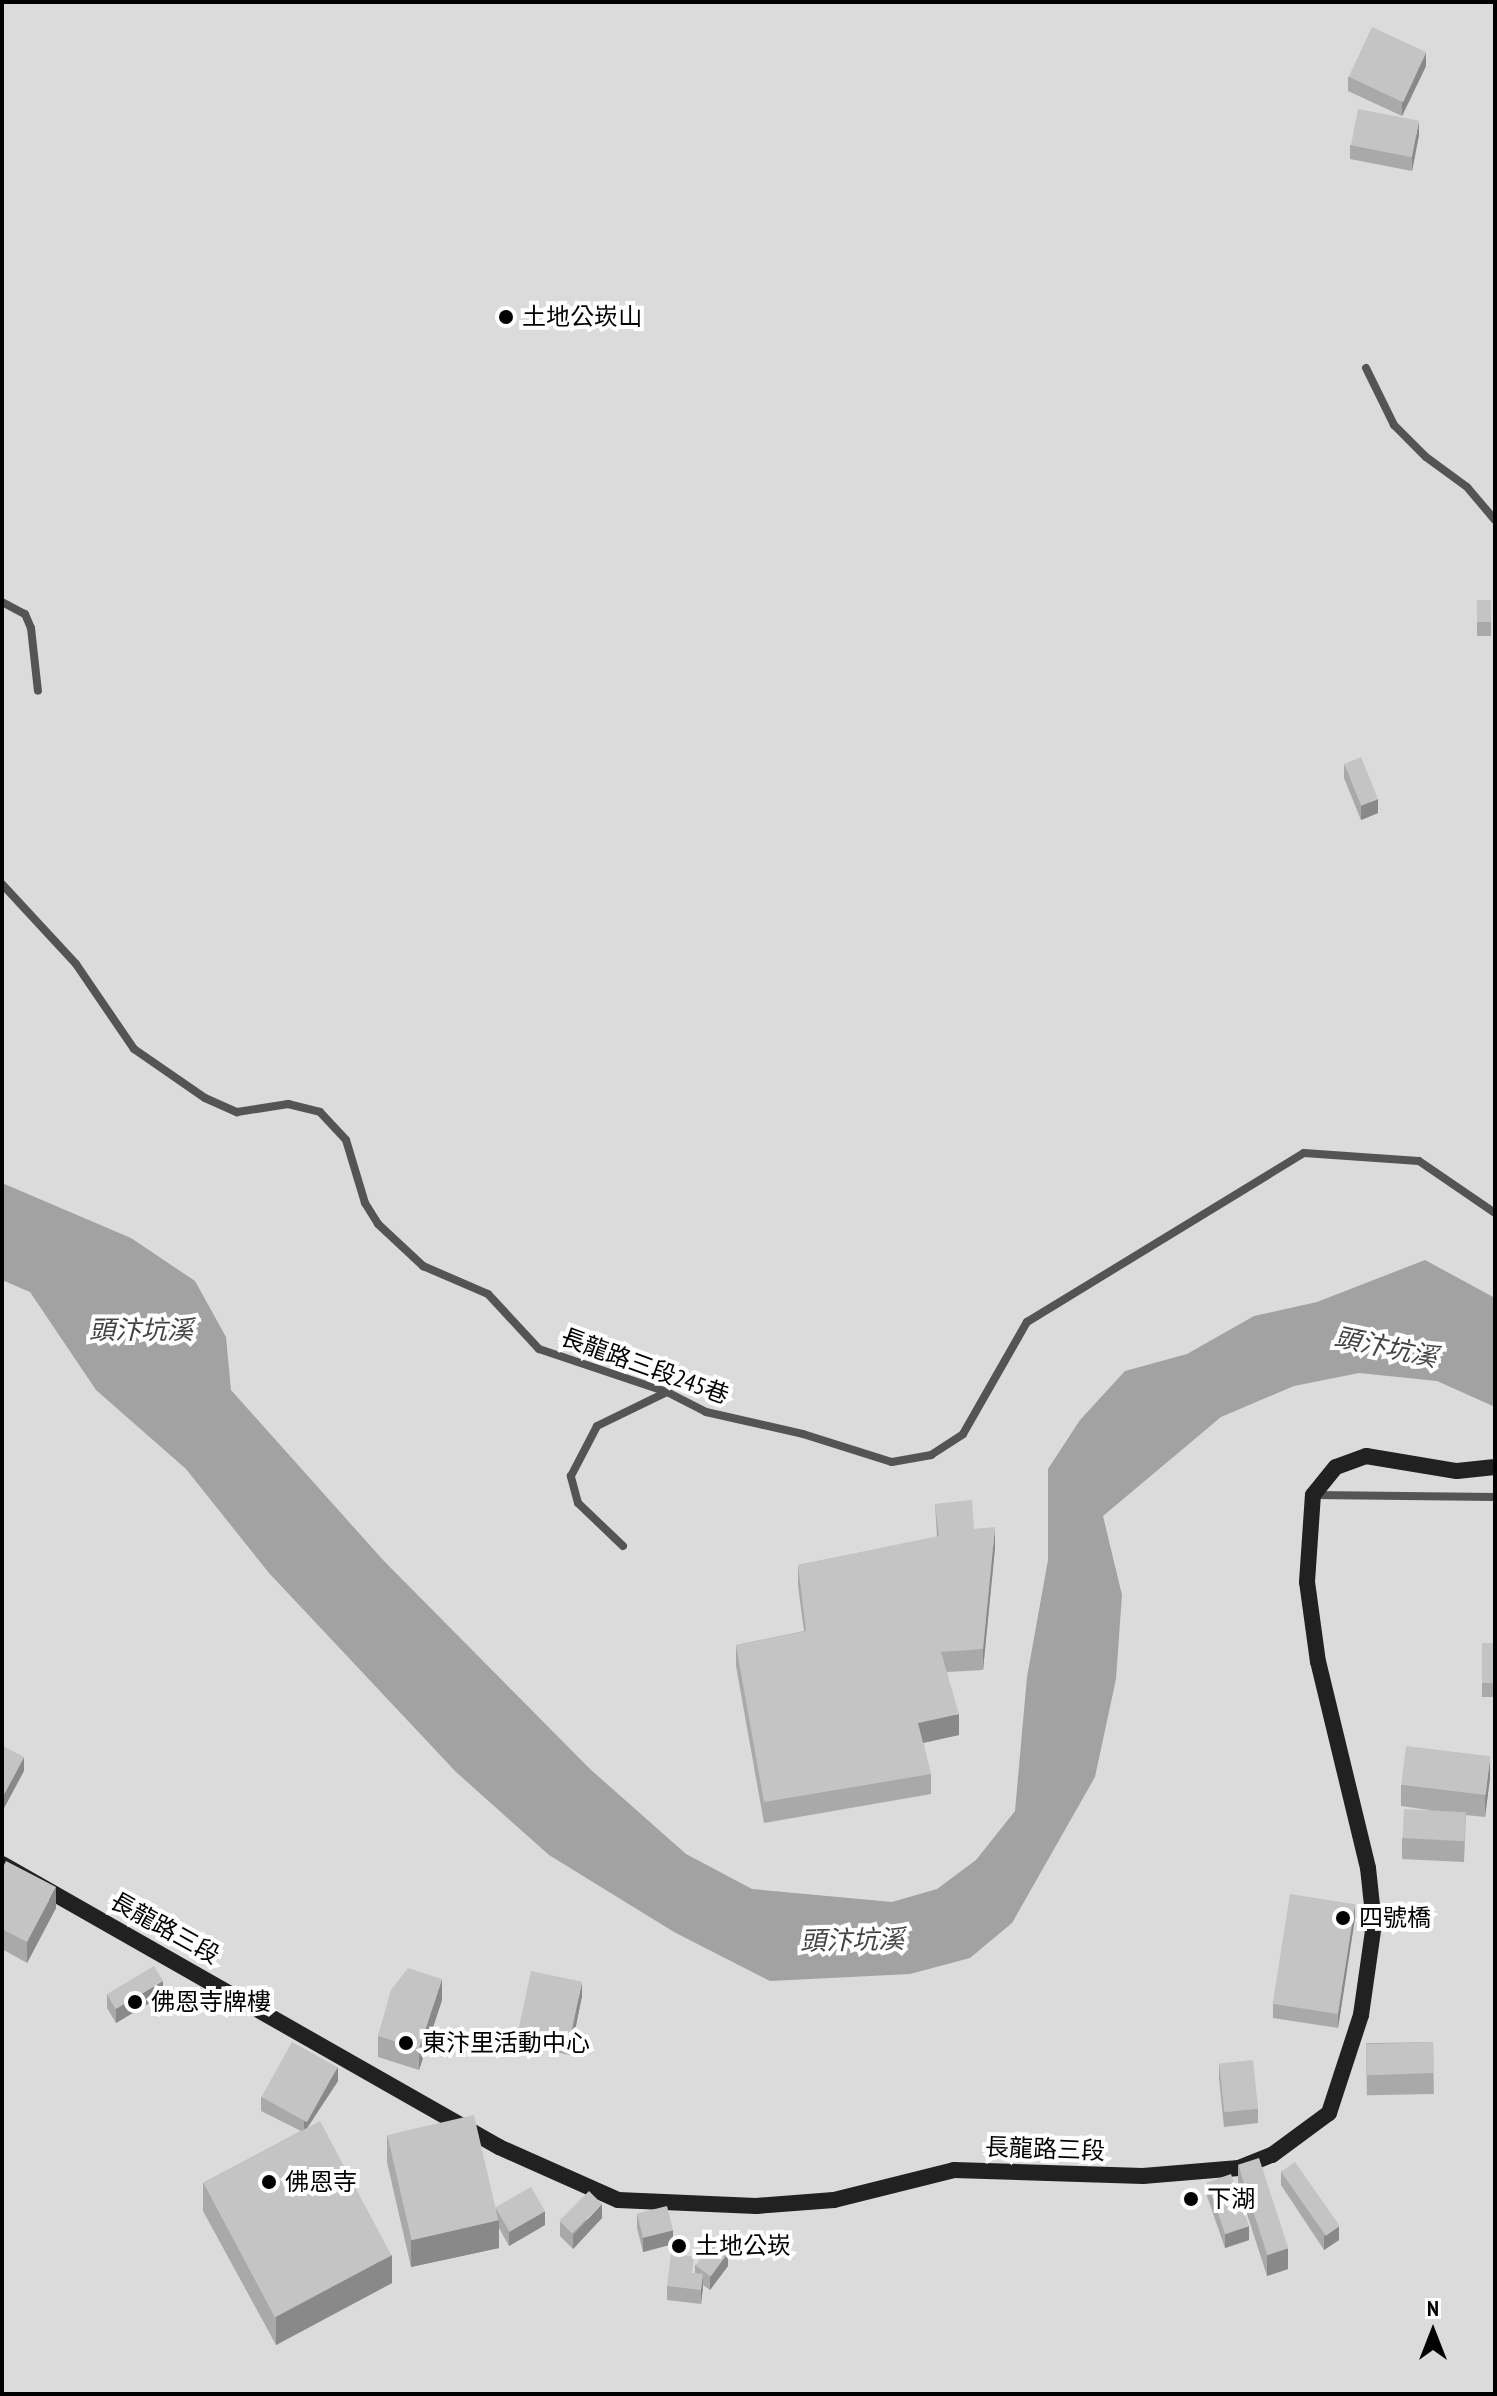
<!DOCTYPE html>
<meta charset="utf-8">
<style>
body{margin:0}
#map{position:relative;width:1497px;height:2396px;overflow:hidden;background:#fff;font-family:"PT Sans Narrow","Noto Sans TC",sans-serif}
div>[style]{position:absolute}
.green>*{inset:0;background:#dbdbdb;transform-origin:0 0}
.water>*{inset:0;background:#a2a2a2}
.service>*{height:8px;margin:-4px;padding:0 4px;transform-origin:4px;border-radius:4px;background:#545454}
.secondary>*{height:16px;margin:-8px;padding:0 8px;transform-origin:8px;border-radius:8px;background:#212121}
.wall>*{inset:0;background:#a9a9a9;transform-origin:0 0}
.shaded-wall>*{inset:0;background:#898989}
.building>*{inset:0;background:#c4c4c4;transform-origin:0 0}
.dots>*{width:22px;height:22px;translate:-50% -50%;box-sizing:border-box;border:4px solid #fff;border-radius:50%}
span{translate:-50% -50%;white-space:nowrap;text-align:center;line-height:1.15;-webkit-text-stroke:8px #fff;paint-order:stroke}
.poi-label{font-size:24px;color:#000}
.left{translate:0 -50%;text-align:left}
.street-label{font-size:24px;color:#000}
.water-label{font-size:26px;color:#434343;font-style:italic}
.frame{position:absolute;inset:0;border:4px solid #000;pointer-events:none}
.north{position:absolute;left:1393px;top:2292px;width:80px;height:80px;-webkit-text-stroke:6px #fff;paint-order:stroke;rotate:0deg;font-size:22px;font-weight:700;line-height:32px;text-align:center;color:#000}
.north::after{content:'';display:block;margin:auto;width:28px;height:36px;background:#000;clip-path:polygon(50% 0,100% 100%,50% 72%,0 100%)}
</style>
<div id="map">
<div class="green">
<i style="left:2px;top:2px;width:1493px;height:2392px"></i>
</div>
<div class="water">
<i style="clip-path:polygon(2px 1183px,131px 1238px,195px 1281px,226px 1337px,231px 1390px,383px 1560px,590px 1769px,686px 1854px,752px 1889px,892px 1902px,937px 1889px,976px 1860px,1015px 1811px,1027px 1677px,1048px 1560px,1048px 1469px,1080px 1420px,1125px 1371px,1187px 1354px,1254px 1316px,1317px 1302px,1425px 1260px,1495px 1298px,1495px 1407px,1437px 1381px,1359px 1373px,1294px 1386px,1221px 1417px,1103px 1516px,1122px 1595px,1116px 1679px,1095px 1777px,1012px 1923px,970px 1958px,910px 1974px,770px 1981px,674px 1932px,549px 1855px,456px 1772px,269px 1573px,186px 1469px,96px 1390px,30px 1292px,2px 1280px)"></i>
</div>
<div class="service">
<i style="left:1366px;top:368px;width:64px;rotate:63.8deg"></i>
<i style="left:1394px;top:425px;width:45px;rotate:45deg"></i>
<i style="left:1426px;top:457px;width:51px;rotate:36.2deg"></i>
<i style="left:1467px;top:487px;width:43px;rotate:49.7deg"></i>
<i style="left:2px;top:602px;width:26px;rotate:28deg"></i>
<i style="left:25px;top:614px;width:15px;rotate:67deg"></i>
<i style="left:31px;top:628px;width:63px;rotate:83.7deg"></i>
<i style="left:2px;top:884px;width:109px;rotate:47.2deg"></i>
<i style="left:76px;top:964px;width:103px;rotate:55.7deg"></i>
<i style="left:134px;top:1049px;width:86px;rotate:34.6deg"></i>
<i style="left:205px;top:1098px;width:35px;rotate:24deg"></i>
<i style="left:237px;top:1112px;width:52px;rotate:-8.9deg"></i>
<i style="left:288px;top:1104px;width:33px;rotate:14deg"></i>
<i style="left:320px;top:1112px;width:38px;rotate:47deg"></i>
<i style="left:346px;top:1140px;width:66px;rotate:73.2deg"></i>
<i style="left:365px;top:1203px;width:25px;rotate:58deg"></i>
<i style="left:378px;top:1224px;width:62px;rotate:43deg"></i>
<i style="left:423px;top:1266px;width:71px;rotate:23.3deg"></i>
<i style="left:488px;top:1294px;width:75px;rotate:47.2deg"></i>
<i style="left:539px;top:1349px;width:135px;rotate:18.6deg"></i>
<i style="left:667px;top:1392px;width:44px;rotate:27.1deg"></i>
<i style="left:706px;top:1412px;width:99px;rotate:12.8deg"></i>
<i style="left:803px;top:1434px;width:93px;rotate:17.5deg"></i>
<i style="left:892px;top:1462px;width:40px;rotate:-10deg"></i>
<i style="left:931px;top:1455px;width:38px;rotate:-33deg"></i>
<i style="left:963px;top:1434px;width:129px;rotate:-60.3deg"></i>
<i style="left:1027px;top:1322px;width:324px;rotate:-31.4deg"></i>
<i style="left:1304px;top:1153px;width:115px;rotate:4deg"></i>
<i style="left:1419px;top:1161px;width:92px;rotate:34.4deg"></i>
<i style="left:1314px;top:1495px;width:181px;rotate:0.6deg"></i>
<i style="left:623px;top:1546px;width:62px;rotate:-136.3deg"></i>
<i style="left:578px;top:1503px;width:28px;rotate:-105deg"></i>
<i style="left:571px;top:1476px;width:56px;rotate:-62.5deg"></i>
<i style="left:597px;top:1426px;width:78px;rotate:-25.9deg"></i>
</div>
<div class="secondary">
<i style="left:2px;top:1864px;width:572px;rotate:29.66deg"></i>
<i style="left:499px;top:2147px;width:130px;rotate:24deg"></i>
<i style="left:618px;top:2200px;width:138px;rotate:2.5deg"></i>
<i style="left:756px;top:2206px;width:78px;rotate:-4.4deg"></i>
<i style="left:834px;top:2200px;width:124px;rotate:-14deg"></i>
<i style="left:954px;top:2170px;width:189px;rotate:1.8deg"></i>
<i style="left:1143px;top:2176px;width:96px;rotate:-4.8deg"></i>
<i style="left:1239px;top:2168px;width:35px;rotate:-22deg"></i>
<i style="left:1272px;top:2155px;width:71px;rotate:-36.4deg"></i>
<i style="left:1329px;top:2113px;width:103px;rotate:-71.9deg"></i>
<i style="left:1361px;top:2015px;width:92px;rotate:-81.9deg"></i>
<i style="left:1374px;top:1924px;width:56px;rotate:-96.1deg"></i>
<i style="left:1368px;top:1868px;width:212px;rotate:-103.6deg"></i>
<i style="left:1318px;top:1662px;width:81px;rotate:-97.8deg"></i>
<i style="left:1307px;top:1582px;width:87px;rotate:-86.1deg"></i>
<i style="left:1313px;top:1495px;width:36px;rotate:-51deg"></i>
<i style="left:1336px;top:1467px;width:32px;rotate:-20deg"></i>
<i style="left:1366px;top:1456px;width:92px;rotate:9.4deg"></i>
<i style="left:1457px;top:1471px;width:38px;rotate:-6deg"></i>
</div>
<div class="wall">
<i style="clip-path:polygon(1426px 66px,1402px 116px,1348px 91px,1348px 77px)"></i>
<i style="clip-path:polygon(1419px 135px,1412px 171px,1350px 159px,1350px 145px)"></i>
<i style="left:1477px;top:600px;width:14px;height:36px"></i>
<i style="clip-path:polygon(1344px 764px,1378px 813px,1361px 820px,1344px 778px)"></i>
<i style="clip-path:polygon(935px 1504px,974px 1529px,995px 1548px,983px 1670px,947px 1672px,959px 1735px,923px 1743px,931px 1774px,931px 1794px,764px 1823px,736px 1666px,736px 1645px,804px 1631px,798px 1586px,798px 1565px,937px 1537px)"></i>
<i style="left:1482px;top:1643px;width:13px;height:54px"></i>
<i style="clip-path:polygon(1490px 1778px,1485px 1817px,1466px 1815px,1464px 1862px,1402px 1859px,1402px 1838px,1429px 1810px,1401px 1806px,1401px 1785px)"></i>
<i style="clip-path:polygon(2px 1869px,56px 1908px,27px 1963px,2px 1949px)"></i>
<i style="clip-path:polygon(1355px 1918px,1338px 2028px,1273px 2018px,1273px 2004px)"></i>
<i style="clip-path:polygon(107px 1994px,163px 1995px,116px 2023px,107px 2008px)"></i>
<i style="clip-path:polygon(582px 1996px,570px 2055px,519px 2044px,519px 2030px)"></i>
<i style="clip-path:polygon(442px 2000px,419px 2070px,378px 2057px,378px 2036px)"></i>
<i style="left:1433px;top:2042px;width:52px;height:67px;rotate:89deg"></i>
<i style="clip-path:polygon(1219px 2064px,1258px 2109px,1258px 2123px,1224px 2127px,1219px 2078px)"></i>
<i style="clip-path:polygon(338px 2081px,307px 2127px,392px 2283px,276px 2345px,203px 2211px,203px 2183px,301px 2131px,261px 2111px,261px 2097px)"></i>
<i style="clip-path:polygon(387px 2135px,496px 2208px,545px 2225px,509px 2246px,499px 2228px,499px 2248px,411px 2267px,387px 2162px)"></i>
<i style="clip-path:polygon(1238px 2165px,1288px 2269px,1267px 2276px,1238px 2186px)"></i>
<i style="clip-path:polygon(1281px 2171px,1339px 2240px,1324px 2250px,1281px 2185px)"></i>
<i style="clip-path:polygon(1207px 2182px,1249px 2240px,1225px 2248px,1207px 2196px)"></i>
<i style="clip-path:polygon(637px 2214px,673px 2244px,643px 2252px,637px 2228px)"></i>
<i style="clip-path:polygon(602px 2218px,573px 2249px,560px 2236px,560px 2222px)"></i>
<i style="clip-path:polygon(695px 2265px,728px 2266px,710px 2290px,703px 2285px,701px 2304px,667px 2300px,667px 2286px,695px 2273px)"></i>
</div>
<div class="shaded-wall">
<i style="clip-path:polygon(1426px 52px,1426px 66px,1402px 116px,1402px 102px)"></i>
<i style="clip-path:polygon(1419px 121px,1419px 135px,1412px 171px,1412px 157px)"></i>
<i style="clip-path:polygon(1378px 799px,1378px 813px,1361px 820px,1361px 806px)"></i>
<i style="clip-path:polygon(995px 1527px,995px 1548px,983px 1670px,983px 1649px)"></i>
<i style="clip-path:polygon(959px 1714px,959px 1735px,918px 1744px,918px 1723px)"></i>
<i style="clip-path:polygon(24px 1757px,24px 1771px,2px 1812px,2px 1798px)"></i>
<i style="clip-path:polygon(1490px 1757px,1490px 1778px,1485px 1817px,1485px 1796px)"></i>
<i style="clip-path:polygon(56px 1887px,56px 1908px,27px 1963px,27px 1942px)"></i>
<i style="clip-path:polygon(1355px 1904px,1355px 1918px,1338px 2028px,1338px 2014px)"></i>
<i style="clip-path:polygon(442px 1979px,442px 2000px,419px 2070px,419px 2049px)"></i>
<i style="clip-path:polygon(163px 1981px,163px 1995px,116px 2023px,116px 2009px)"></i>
<i style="clip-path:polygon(582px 1982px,582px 1996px,570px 2055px,570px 2041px)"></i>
<i style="clip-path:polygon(338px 2067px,338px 2081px,304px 2133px,304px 2119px)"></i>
<i style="clip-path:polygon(602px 2204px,602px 2218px,573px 2249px,573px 2235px)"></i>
<i style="clip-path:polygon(545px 2211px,545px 2225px,509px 2246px,509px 2232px)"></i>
<i style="clip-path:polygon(499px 2220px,499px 2248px,411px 2267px,411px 2240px)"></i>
<i style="clip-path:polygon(1249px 2226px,1249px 2240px,1225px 2248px,1225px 2234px)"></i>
<i style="clip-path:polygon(1339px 2226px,1339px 2240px,1324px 2250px,1324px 2236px)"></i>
<i style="clip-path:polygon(673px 2230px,673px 2244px,643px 2252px,643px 2238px)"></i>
<i style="clip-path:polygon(1288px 2248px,1288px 2269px,1267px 2276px,1267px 2255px)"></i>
<i style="clip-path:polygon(728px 2252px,728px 2266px,710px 2290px,710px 2276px)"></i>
<i style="clip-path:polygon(392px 2255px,392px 2283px,276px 2345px,276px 2317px)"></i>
<i style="clip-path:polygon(703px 2274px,703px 2288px,701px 2304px,701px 2290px)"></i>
</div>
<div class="building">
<i style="left:1372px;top:27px;width:60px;height:55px;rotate:25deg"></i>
<i style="left:1358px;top:109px;width:62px;height:37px;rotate:11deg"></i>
<i style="left:1477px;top:600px;width:14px;height:22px"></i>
<i style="left:1361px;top:757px;width:45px;height:18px;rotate:68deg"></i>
<i style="clip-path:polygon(972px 1500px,974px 1529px,995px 1527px,983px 1649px,941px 1652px,959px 1714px,918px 1723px,931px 1774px,764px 1802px,736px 1645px,806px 1631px,798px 1565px,939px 1536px,935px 1504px)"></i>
<i style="left:1482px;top:1643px;width:13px;height:40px"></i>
<i style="clip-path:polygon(3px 1746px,24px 1757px,2px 1798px,2px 1747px)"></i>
<i style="left:1406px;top:1746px;width:85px;height:39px;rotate:7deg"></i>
<i style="left:1404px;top:1809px;width:62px;height:29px;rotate:3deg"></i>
<i style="clip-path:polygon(6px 1861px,56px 1887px,27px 1942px,2px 1929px,2px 1869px)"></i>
<i style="left:1290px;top:1894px;width:66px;height:111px;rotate:9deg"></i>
<i style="left:154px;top:1966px;width:17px;height:55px;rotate:59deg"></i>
<i style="clip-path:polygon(408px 1968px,442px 1979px,419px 2049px,378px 2036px,391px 1990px)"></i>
<i style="left:531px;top:1971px;width:52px;height:60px;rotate:12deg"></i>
<i style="left:292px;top:2042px;width:52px;height:63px;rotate:29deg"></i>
<i style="left:1433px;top:2042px;width:31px;height:67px;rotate:88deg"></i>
<i style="left:1253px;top:2060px;width:49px;height:34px;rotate:84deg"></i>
<i style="left:474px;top:2115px;width:108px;height:89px;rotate:77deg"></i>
<i style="left:320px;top:2121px;width:152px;height:132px;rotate:62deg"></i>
<i style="left:1259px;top:2158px;width:95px;height:22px;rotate:72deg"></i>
<i style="left:1295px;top:2162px;width:78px;height:17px;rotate:55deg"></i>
<i style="left:1231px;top:2174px;width:55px;height:25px;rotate:71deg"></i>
<i style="left:531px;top:2187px;width:28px;height:41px;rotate:60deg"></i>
<i style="left:589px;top:2191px;width:18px;height:42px;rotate:45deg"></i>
<i style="left:667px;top:2206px;width:25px;height:31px;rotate:76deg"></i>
<i style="left:713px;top:2241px;width:19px;height:30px;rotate:36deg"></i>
<i style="clip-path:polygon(671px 2253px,694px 2257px,692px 2273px,703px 2274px,701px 2290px,667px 2286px)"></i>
</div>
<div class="dots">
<i style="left:506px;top:317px;background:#000"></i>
<i style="left:1343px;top:1918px;background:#000"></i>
<i style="left:135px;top:2002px;background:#000"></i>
<i style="left:406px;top:2043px;background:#000"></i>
<i style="left:269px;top:2182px;background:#000"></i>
<i style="left:1191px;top:2199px;background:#000"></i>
<i style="left:679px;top:2246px;background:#000"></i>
</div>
<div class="poi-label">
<span class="left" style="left:522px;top:317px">土地公崁山</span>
<span class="left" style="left:1359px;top:1918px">四號橋</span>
<span class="left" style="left:151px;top:2002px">佛恩寺牌樓</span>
<span class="left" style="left:422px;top:2043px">東汴里活動中心</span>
<span class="left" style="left:285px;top:2182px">佛恩寺</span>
<span class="left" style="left:1207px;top:2199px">下湖</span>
<span class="left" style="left:695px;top:2246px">土地公崁</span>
</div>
<div class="street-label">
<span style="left:645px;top:1366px;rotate:20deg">長龍路三段245巷</span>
<span style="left:165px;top:1928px;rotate:29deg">長龍路三段</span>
<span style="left:1045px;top:2149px;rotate:2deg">長龍路三段</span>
</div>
<div class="water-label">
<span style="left:141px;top:1330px">頭汴坑溪</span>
<span style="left:1386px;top:1347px;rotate:12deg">頭汴坑溪</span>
<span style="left:852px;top:1940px;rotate:-1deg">頭汴坑溪</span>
</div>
<div class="frame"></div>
<div class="north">N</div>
</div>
